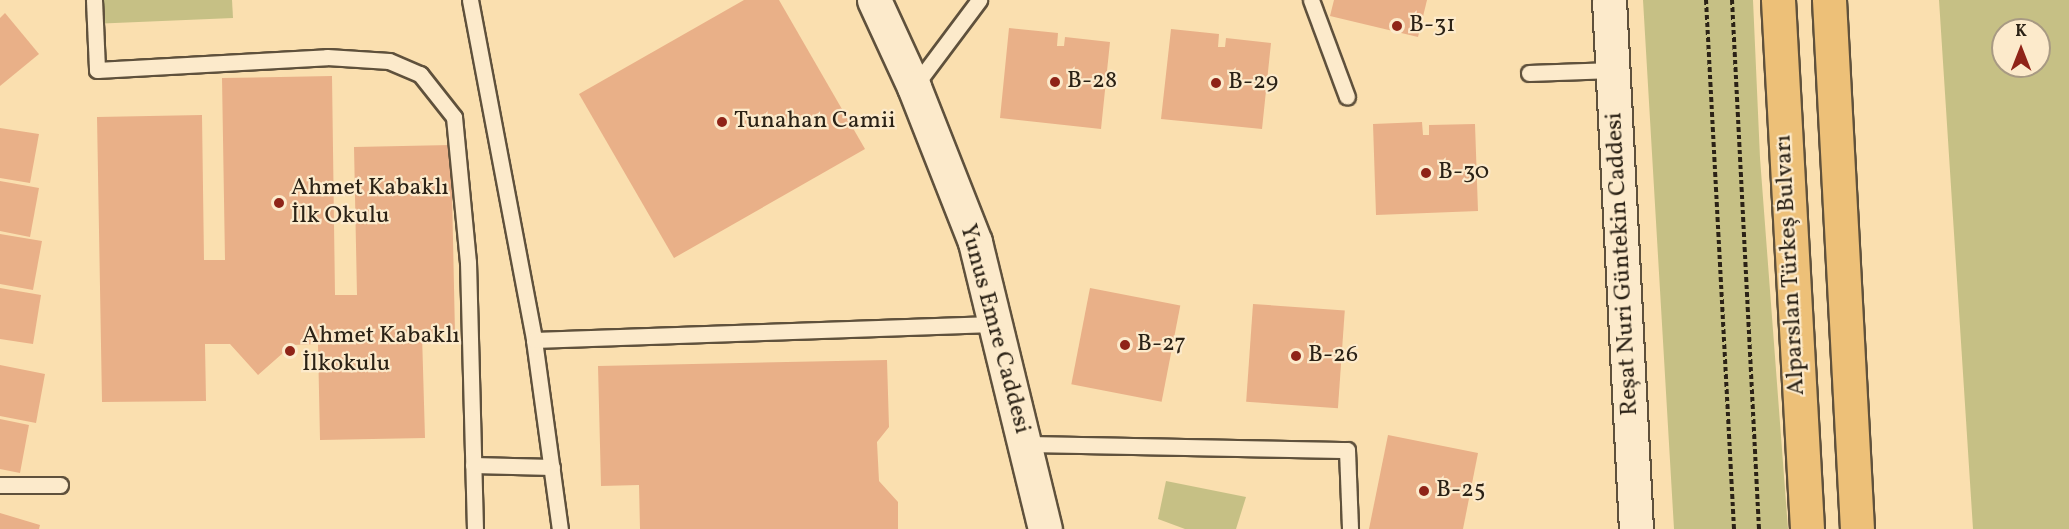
<!DOCTYPE html>
<meta charset="utf-8">
<style>
body{margin:0}
#map{position:relative;width:2069px;height:529px;overflow:hidden;background:#fadfaf;font-family:Vollkorn,serif}
div>[style]{position:absolute}
.green>*{inset:0;background:#c6c085}
.building>*{inset:0;background:#e9b088;transform-origin:0 0}
.path>*{height:4px;margin-top:-2px;transform-origin:0;background:repeating-linear-gradient(90deg,#2b2216 0 4.5px,transparent 0 7.5px)}
.roads{filter:drop-shadow(2px 0 #5f513c) drop-shadow(-2px 0 #5f513c) drop-shadow(0 2px #5f513c) drop-shadow(0 -2px #5f513c)}
.service>*{height:15px;margin:-7.5px;padding:0 7.5px;transform-origin:7.5px;border-radius:7.5px;background:#fceacb}
.tertiary>*{height:33px;margin:-16.5px;padding:0 16.5px;transform-origin:16.5px;border-radius:16.5px;background:#fceacb}
.secondary>*{height:33px;margin:-16.5px;padding:0 16.5px;transform-origin:16.5px;border-radius:16.5px;background:#fceacb}
.primary>*{height:33px;margin:-16.5px;padding:0 16.5px;transform-origin:16.5px;border-radius:16.5px;background:#edc078}
.dots>*{width:16px;height:16px;translate:-50% -50%;box-sizing:border-box;border:3px solid #fceacb;border-radius:50%}
span{translate:-50% -50%;white-space:nowrap;text-align:center;line-height:1.15;-webkit-text-stroke:4.5px #fceacb;paint-order:stroke}
.poi-label{font-size:24px;color:#2b2216}
.left{translate:0 -50%;text-align:left}
.street-label{font-size:24px;color:#2b2216}
.north{position:absolute;left:1991px;top:18px;width:60px;height:60px;box-sizing:border-box;background:#fceacb;border:2px solid #a89a83;border-radius:50%;rotate:0deg;font-size:16px;font-weight:700;line-height:24px;text-align:center;color:#2b2216}
.north::after{content:'';display:block;margin:auto;width:21px;height:27px;background:#8f2418;clip-path:polygon(50% 0,100% 100%,50% 72%,0 100%)}
</style>
<div id="map">
<div class="green">
<i style="clip-path:polygon(90px 0,232px 0,233px 18px,91px 24px)"></i>
<i style="clip-path:polygon(1643px 0,1753px 0,1760px 158px,1788px 529px,1674px 529px)"></i>
<i style="clip-path:polygon(evenodd,1939px 0,2069px 0,2069px 529px,1973px 529px,1939px 0,2003px 30px,2039px 30px,2039px 66px,2003px 66px,2003px 30px)"></i>
<i style="clip-path:polygon(1166px 481px,1246px 497px,1236px 529px,1185px 529px,1158px 519px)"></i>
</div>
<div class="building">
<i style="clip-path:polygon(744px 0,779px 0,865px 149px,674px 258px,579px 94px)"></i>
<i style="clip-path:polygon(1334px 0,1427px 0,1418px 37px,1330px 16px)"></i>
<i style="clip-path:polygon(5px 13px,39px 54px,0 86px,0 18px)"></i>
<i style="clip-path:polygon(1009px 28px,1058px 33px,1057px 46px,1064px 46px,1065px 37px,1110px 42px,1101px 129px,1000px 118px)"></i>
<i style="clip-path:polygon(1171px 29px,1219px 34px,1218px 47px,1225px 47px,1226px 38px,1271px 43px,1262px 129px,1161px 119px)"></i>
<i style="clip-path:polygon(332px 76px,335px 295px,357px 295px,354px 147px,451px 145px,455px 334px,422px 334px,425px 438px,320px 440px,318px 344px,292px 345px,258px 375px,230px 344px,205px 344px,206px 401px,102px 402px,97px 117px,202px 115px,204px 260px,225px 260px,222px 78px)"></i>
<i style="clip-path:polygon(1422px 122px,1423px 135px,1429px 135px,1429px 125px,1475px 124px,1478px 211px,1376px 215px,1373px 124px)"></i>
<i style="clip-path:polygon(0 128px,39px 134px,30px 183px,0 178px)"></i>
<i style="clip-path:polygon(0 181px,39px 188px,30px 237px,0 231px)"></i>
<i style="clip-path:polygon(0 234px,42px 241px,33px 290px,0 284px)"></i>
<i style="clip-path:polygon(0 288px,41px 295px,33px 344px,0 339px)"></i>
<i style="left:1090px;top:288px;width:92px;height:98px;rotate:11deg"></i>
<i style="left:1253px;top:304px;width:92px;height:98px;rotate:4deg"></i>
<i style="clip-path:polygon(887px 360px,889px 427px,877px 442px,879px 481px,898px 502px,898px 529px,640px 529px,639px 485px,601px 486px,598px 366px)"></i>
<i style="clip-path:polygon(0 365px,45px 374px,36px 423px,0 416px)"></i>
<i style="clip-path:polygon(0 419px,29px 425px,20px 473px,0 469px)"></i>
<i style="clip-path:polygon(1388px 435px,1478px 453px,1463px 529px,1369px 529px)"></i>
<i style="clip-path:polygon(0 513px,40px 525px,39px 529px,0 529px)"></i>
</div>
<div class="path">
<i style="left:1706px;top:0;width:530px;rotate:86.97deg"></i>
<i style="left:1732px;top:0;width:530px;rotate:87.08deg"></i>
</div>
<div class="roads">
<div class="service">
<i style="left:94px;top:0;width:70px;rotate:87.5deg"></i>
<i style="left:97px;top:70px;width:230px;rotate:-3.2deg"></i>
<i style="left:327px;top:57px;width:62px;rotate:3.7deg"></i>
<i style="left:389px;top:61px;width:34px;rotate:23deg"></i>
<i style="left:420px;top:74px;width:55px;rotate:51.7deg"></i>
<i style="left:454px;top:117px;width:146px;rotate:84.5deg"></i>
<i style="left:468px;top:262px;width:267px;rotate:88.5deg"></i>
<i style="left:470px;top:0;width:346px;rotate:79.3deg"></i>
<i style="left:534px;top:340px;width:191px;rotate:82.2deg"></i>
<i style="left:1311px;top:0;width:103px;rotate:69.6deg"></i>
<i style="left:1529px;top:73px;width:84px;rotate:-2deg"></i>
<i style="left:914px;top:87px;width:109px;rotate:-53.2deg"></i>
<i style="left:534px;top:340px;width:459px;rotate:-2deg"></i>
<i style="left:1023px;top:444px;width:324px;rotate:1.1deg"></i>
<i style="left:1347px;top:450px;width:79px;rotate:87.8deg"></i>
<i style="left:473px;top:465px;width:79px;rotate:1.5deg"></i>
<i style="left:0;top:485px;width:60px"></i>
</div>
<div class="tertiary">
<i style="left:874px;top:0;width:96px;rotate:65.3deg"></i>
<i style="left:914px;top:87px;width:167px;rotate:68.5deg"></i>
<i style="left:975px;top:242px;width:295px;rotate:76.3deg"></i>
</div>
<div class="secondary">
<i style="left:1609px;top:0;width:530px;rotate:87.08deg"></i>
</div>
<div class="primary">
<i style="left:1778px;top:0;width:530px;rotate:86.86deg"></i>
<i style="left:1829px;top:0;width:530px;rotate:86.97deg"></i>
</div>
</div>
<div class="dots">
<i style="left:1397px;top:26px;background:#8f2418"></i>
<i style="left:1055px;top:82px;background:#8f2418"></i>
<i style="left:1216px;top:83px;background:#8f2418"></i>
<i style="left:722px;top:122px;background:#8f2418"></i>
<i style="left:1426px;top:173px;background:#8f2418"></i>
<i style="left:279px;top:203px;background:#8f2418"></i>
<i style="left:1125px;top:345px;background:#8f2418"></i>
<i style="left:290px;top:351px;background:#8f2418"></i>
<i style="left:1296px;top:356px;background:#8f2418"></i>
<i style="left:1424px;top:491px;background:#8f2418"></i>
</div>
<div class="poi-label">
<span class="left" style="left:1409px;top:26px">B-31</span>
<span class="left" style="left:1067px;top:82px">B-28</span>
<span class="left" style="left:1228px;top:83px">B-29</span>
<span class="left" style="left:734px;top:122px">Tunahan Camii</span>
<span class="left" style="left:1438px;top:173px">B-30</span>
<span class="left" style="left:291px;top:203px">Ahmet Kabaklı<br>İlk Okulu</span>
<span class="left" style="left:302px;top:351px">Ahmet Kabaklı<br>İlkokulu</span>
<span class="left" style="left:1137px;top:345px">B-27</span>
<span class="left" style="left:1308px;top:356px">B-26</span>
<span class="left" style="left:1436px;top:491px">B-25</span>
</div>
<div class="street-label">
<span style="left:1623px;top:264px;rotate:-93deg">Reşat Nuri Güntekin Caddesi</span>
<span style="left:1791px;top:265px;rotate:-93deg">Alparslan Türkeş Bulvarı</span>
<span style="left:994px;top:329px;rotate:75deg">Yunus Emre Caddesi</span>
</div>
<div class="north">K</div>
</div>
